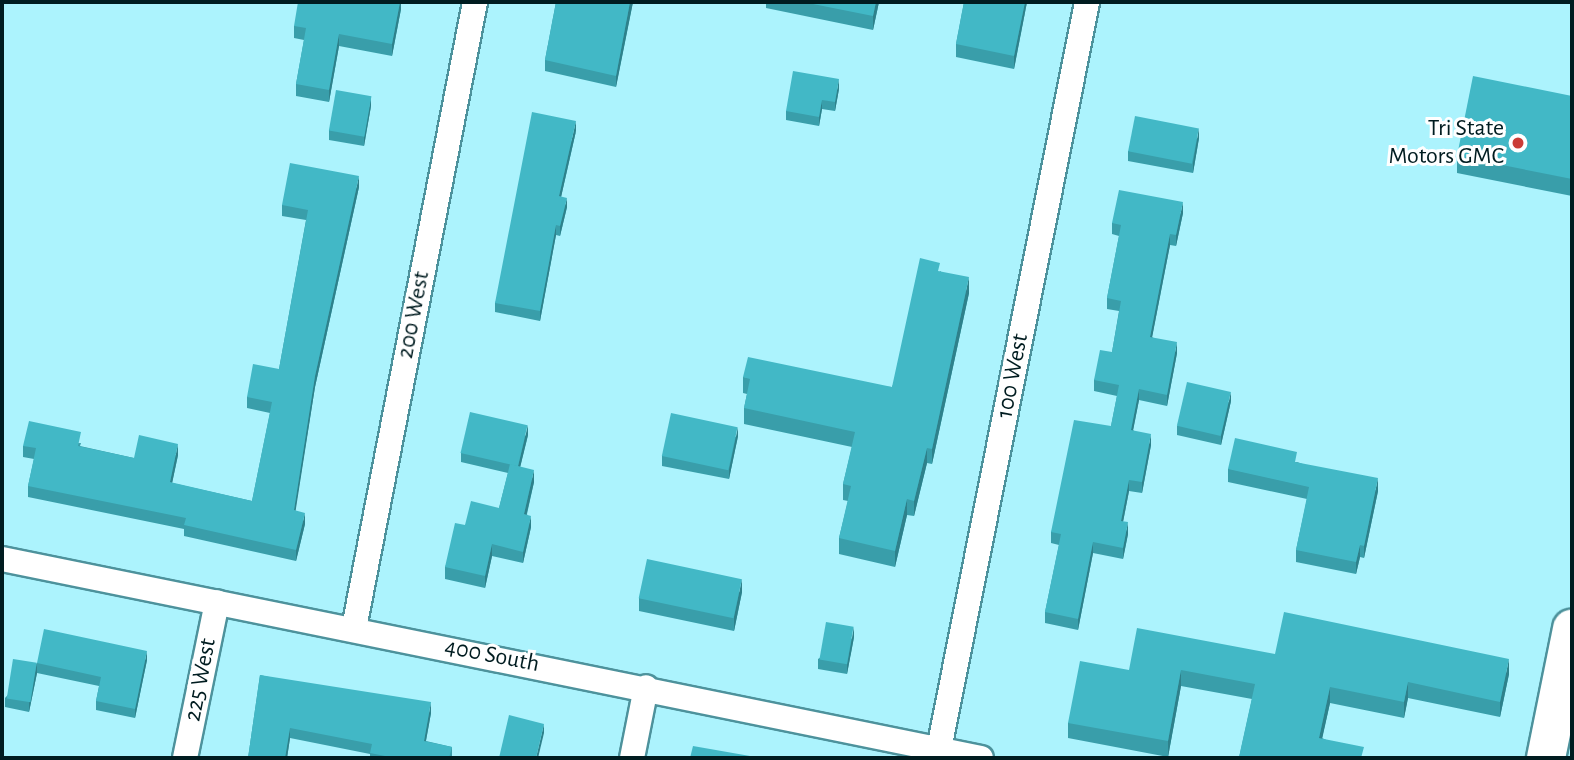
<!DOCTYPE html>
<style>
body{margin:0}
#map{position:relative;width:1574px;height:760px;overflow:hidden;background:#acf3fd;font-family:"Alegreya Sans",sans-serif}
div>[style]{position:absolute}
.roads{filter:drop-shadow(2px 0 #4d929c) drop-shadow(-2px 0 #4d929c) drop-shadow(0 2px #4d929c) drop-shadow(0 -2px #4d929c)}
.minor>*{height:24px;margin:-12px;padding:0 12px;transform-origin:12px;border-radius:12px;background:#fff}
.primary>*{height:38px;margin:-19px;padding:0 19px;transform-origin:19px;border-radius:19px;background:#fff}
.wall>*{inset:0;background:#399eaa}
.shaded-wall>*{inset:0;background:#2e818b}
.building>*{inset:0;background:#42b8c6;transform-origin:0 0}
.dots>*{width:19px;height:19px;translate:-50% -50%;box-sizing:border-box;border:4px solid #fff;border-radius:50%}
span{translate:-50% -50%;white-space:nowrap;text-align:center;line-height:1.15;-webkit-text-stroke:6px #fff;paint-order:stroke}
.poi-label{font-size:24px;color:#001c20}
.right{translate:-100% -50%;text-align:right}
.street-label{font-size:24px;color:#001c20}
.frame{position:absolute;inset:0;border:4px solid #001c20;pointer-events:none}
</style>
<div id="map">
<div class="roads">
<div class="minor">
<i style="left:2px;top:559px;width:999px;rotate:11.49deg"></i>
<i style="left:354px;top:628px;width:638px;rotate:-79.06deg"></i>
<i style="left:939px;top:749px;width:762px;rotate:-78.79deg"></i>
<i style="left:185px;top:758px;width:159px;rotate:-78.4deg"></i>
<i style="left:632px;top:758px;width:72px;rotate:-78.8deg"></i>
</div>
<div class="primary">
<i style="left:1546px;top:758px;width:132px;rotate:-78.6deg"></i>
</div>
</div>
<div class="wall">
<i style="clip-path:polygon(401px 2px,401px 9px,392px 56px,339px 46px,329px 102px,296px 96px,296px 84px,304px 40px,294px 38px,294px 26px)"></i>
<i style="clip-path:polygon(556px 2px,633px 2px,616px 87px,545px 71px,545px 60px)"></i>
<i style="clip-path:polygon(766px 2px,879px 2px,873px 30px,766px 8px)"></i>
<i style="clip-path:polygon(964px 2px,1027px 2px,1014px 69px,956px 57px,956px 44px)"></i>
<i style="clip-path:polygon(839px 89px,835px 111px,822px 109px,819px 126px,786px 120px,786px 111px)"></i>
<i style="clip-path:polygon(1572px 96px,1572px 196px,1457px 173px,1457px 156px)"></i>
<i style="clip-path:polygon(371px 106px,364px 146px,329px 140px,329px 130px)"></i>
<i style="clip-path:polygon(576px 131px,561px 197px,567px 207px,560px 236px,556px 235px,540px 321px,495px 312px,495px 303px)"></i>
<i style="clip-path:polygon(1199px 138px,1193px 173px,1128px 161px,1128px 151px)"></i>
<i style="clip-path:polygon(359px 187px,315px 387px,295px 511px,305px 524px,296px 561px,184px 536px,184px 529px,28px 497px,28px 486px,34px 459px,23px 457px,23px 446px,81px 443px,80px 446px,134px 458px,178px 455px,172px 483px,252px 501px,270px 413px,247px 408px,247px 397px,279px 369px,306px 220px,282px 216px,282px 205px)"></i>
<i style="clip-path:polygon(1183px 213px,1176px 246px,1170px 245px,1152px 337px,1177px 353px,1167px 406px,1139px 400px,1133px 430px,1151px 445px,1142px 493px,1129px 491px,1123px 522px,1128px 534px,1123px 559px,1093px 553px,1078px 630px,1045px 623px,1045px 612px,1059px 545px,1051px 543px,1051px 532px,1111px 426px,1117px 396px,1094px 391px,1094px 380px,1112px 352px,1119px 311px,1107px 309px,1107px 298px,1119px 236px,1112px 234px,1112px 223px)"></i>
<i style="clip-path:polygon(940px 271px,969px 293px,932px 464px,927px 463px,914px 516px,907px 515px,895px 567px,839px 554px,839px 538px,848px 501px,843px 500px,843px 484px,852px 447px,744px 424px,744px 408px,747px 394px,743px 393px,743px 377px,892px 387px)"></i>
<i style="clip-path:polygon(1231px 401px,1221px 445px,1177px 435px,1177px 426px)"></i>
<i style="clip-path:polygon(528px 435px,520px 467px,534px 482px,527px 514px,531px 527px,523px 563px,492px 556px,485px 588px,445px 579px,445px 567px,465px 525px,499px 508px,508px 473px,461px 462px,461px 453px)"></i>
<i style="clip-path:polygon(738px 436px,729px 479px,662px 466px,662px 456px)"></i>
<i style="clip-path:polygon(1297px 462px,1378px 491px,1364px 558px,1360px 557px,1356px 574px,1296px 562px,1296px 550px,1307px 499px,1228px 482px,1228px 469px)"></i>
<i style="clip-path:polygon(742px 592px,734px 631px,639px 611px,639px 598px)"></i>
<i style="clip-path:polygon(854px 637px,847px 674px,818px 669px,818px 659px)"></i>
<i style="clip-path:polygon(1275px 654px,1509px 674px,1500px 717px,1408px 698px,1404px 718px,1330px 703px,1322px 738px,1364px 758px,1239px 758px,1252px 699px,1181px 686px,1168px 757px,1068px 738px,1068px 723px,1129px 670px)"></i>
<i style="clip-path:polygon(147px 660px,135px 718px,96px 710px,96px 701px,99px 686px,37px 673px,29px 712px,5px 707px,5px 698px,37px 663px)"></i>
<i style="clip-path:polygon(260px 675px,431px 713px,426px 741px,452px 747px,452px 758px,370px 758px,370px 754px,290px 738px,287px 758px,248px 758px)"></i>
</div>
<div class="shaded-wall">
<i style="clip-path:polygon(400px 2px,401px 2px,401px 9px,392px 56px,392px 44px)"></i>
<i style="clip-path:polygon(630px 2px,633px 2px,616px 87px,616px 76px)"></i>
<i style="clip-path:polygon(876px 2px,879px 2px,873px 30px,873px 16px)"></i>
<i style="clip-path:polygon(1025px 2px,1027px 2px,1014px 69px,1014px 56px)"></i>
<i style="clip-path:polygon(339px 34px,339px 46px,329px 102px,329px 90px)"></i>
<i style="clip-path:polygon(839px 79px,839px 89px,835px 111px,835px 102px)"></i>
<i style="clip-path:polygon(371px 96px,371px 106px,364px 146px,364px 137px)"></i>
<i style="clip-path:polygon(822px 100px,822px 109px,819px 126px,819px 117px)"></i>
<i style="clip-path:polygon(576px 121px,576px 131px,559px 206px,559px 196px)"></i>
<i style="clip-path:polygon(1199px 128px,1199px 138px,1193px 173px,1193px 163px)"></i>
<i style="clip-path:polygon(359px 176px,359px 187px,315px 387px,294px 521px,294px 510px,315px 376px)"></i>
<i style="clip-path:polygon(567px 198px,567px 207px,560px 236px,560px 226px)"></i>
<i style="clip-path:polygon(1183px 202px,1183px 213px,1176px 246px,1176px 235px)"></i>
<i style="clip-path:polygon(556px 225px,556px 235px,540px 321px,540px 311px)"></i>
<i style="clip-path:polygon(1170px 234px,1170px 245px,1150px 348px,1150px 337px)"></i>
<i style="clip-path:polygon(969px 277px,969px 293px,932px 464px,932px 449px)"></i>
<i style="clip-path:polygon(1177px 342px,1177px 353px,1167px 406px,1167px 395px)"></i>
<i style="clip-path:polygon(1139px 389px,1139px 400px,1131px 441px,1131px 430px)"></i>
<i style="clip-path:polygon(1231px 392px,1231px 401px,1221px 445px,1221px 436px)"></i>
<i style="clip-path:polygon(528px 425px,528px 435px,518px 476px,518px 466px)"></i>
<i style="clip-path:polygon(738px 427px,738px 436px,729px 479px,729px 470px)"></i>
<i style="clip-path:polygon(1151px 434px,1151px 445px,1142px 493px,1142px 482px)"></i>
<i style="clip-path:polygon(178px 444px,178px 455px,170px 493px,170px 482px)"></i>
<i style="clip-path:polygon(927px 448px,927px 463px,914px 516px,914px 501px)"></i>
<i style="clip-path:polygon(534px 470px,534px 482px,524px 525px,524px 514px)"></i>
<i style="clip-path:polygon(1378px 478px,1378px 491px,1364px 558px,1364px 546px)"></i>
<i style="clip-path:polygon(1129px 480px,1129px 491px,1121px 532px,1121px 521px)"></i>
<i style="clip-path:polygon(907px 499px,907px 515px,895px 567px,895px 551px)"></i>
<i style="clip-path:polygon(305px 513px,305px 524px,296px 561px,296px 550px)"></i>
<i style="clip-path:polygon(531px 516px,531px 527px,523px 563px,523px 552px)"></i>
<i style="clip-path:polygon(1128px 522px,1128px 534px,1123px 559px,1123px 548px)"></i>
<i style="clip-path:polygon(1093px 542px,1093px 553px,1078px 630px,1078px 619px)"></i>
<i style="clip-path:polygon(492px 544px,492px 556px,485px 588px,485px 576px)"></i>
<i style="clip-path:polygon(1360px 545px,1360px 557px,1356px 574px,1356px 562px)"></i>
<i style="clip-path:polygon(742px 579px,742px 592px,734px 631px,734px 617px)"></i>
<i style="clip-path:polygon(854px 627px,854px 637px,847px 674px,847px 665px)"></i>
<i style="clip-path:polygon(147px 651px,147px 660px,135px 718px,135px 709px)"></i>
<i style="clip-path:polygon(1509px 659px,1509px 674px,1500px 717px,1500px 702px)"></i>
<i style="clip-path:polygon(37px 663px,37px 673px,29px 712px,29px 703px)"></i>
<i style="clip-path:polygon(1181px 670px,1181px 686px,1168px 757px,1168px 741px)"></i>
<i style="clip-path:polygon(1408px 682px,1408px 698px,1404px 718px,1404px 702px)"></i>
<i style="clip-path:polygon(1330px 687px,1330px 703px,1319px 753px,1319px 738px)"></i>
<i style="clip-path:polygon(431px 702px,431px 713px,424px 751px,424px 741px)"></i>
<i style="clip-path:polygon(544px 724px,544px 733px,538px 758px,536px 758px)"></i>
<i style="clip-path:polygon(290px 728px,290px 738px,287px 758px,285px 758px)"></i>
</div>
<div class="building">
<i style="clip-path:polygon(298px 2px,400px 2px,392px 44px,339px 34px,329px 90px,296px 84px,306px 28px,294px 26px)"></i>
<i style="clip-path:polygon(556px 2px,630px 2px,616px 76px,545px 60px)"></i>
<i style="clip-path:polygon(803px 2px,876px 2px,873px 16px)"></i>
<i style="clip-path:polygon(964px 2px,1025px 2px,1014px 56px,956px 44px)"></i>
<i style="clip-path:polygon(793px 71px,839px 79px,835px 102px,822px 100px,819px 117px,786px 111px)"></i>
<i style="clip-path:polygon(1473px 76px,1572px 96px,1572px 179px,1457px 156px)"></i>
<i style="left:336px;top:90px;width:36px;height:41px;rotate:10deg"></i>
<i style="clip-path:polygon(532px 112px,576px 121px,559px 196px,567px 198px,560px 226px,556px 225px,540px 311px,495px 303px)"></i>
<i style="left:1135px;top:116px;width:65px;height:36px;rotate:11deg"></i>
<i style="clip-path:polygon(290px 163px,359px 176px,315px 376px,294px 510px,305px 513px,296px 550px,184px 525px,186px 518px,28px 486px,36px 448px,23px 446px,29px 421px,81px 432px,78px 446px,134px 458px,139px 435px,178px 444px,170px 482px,252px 501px,272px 402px,247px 397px,253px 364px,279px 369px,308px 210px,282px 205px)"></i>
<i style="clip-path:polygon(1119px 190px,1183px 202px,1176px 235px,1170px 234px,1150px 337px,1177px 342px,1167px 395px,1139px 389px,1131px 430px,1151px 434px,1142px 482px,1129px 480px,1121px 521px,1128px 522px,1123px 548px,1093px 542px,1078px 619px,1045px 612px,1061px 534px,1051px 532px,1074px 420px,1111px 426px,1119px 385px,1094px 380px,1100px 350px,1112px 352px,1121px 301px,1107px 298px,1121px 225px,1112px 223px)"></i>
<i style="clip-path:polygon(920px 258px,940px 263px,938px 271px,969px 277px,932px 449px,927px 448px,914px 501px,907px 499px,895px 551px,839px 538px,851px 486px,843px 484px,855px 432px,744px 408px,750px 379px,743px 377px,748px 357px,892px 387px)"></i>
<i style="left:1187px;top:382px;width:45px;height:45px;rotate:13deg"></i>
<i style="left:470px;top:412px;width:59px;height:42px;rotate:13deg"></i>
<i style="left:671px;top:413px;width:68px;height:44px;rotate:12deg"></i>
<i style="clip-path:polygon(1235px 438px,1297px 452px,1295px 462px,1378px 478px,1364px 546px,1360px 545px,1356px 562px,1296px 550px,1309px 487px,1228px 469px)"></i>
<i style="clip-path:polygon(510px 464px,534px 470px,524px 514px,531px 516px,523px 552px,492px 544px,485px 576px,445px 567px,455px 523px,465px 525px,471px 501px,499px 508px)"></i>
<i style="left:647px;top:559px;width:97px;height:40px;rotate:12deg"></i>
<i style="clip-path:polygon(1284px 612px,1509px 659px,1500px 702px,1408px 682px,1404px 702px,1330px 687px,1319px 738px,1364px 747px,1361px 758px,1239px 757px,1255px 684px,1181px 670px,1168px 741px,1068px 723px,1080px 661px,1129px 670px,1137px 628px,1275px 654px)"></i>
<i style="left:826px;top:622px;width:28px;height:38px;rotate:10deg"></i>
<i style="clip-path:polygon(44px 629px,147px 651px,135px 709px,96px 701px,101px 677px,37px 663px)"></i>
<i style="left:13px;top:659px;width:24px;height:40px;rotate:9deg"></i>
<i style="clip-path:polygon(260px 675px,431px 702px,424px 741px,452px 747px,449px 758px,395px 758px,370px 753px,372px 744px,290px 728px,285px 758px,248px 758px)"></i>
<i style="clip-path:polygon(509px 715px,544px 724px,536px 758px,499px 758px)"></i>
<i style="clip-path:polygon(693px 746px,750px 756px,749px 758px,690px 758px)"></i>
</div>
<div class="dots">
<i style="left:1518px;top:143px;background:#ca3c37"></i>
</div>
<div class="poi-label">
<span class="right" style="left:1504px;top:143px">Tri State<br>Motors GMC</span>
</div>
<div class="street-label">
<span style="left:414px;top:315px;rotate:-79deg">200 West</span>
<span style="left:1013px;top:376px;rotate:-79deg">100 West</span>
<span style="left:492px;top:656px;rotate:11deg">400 South</span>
<span style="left:201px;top:680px;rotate:-79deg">225 West</span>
</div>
<div class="frame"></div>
</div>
